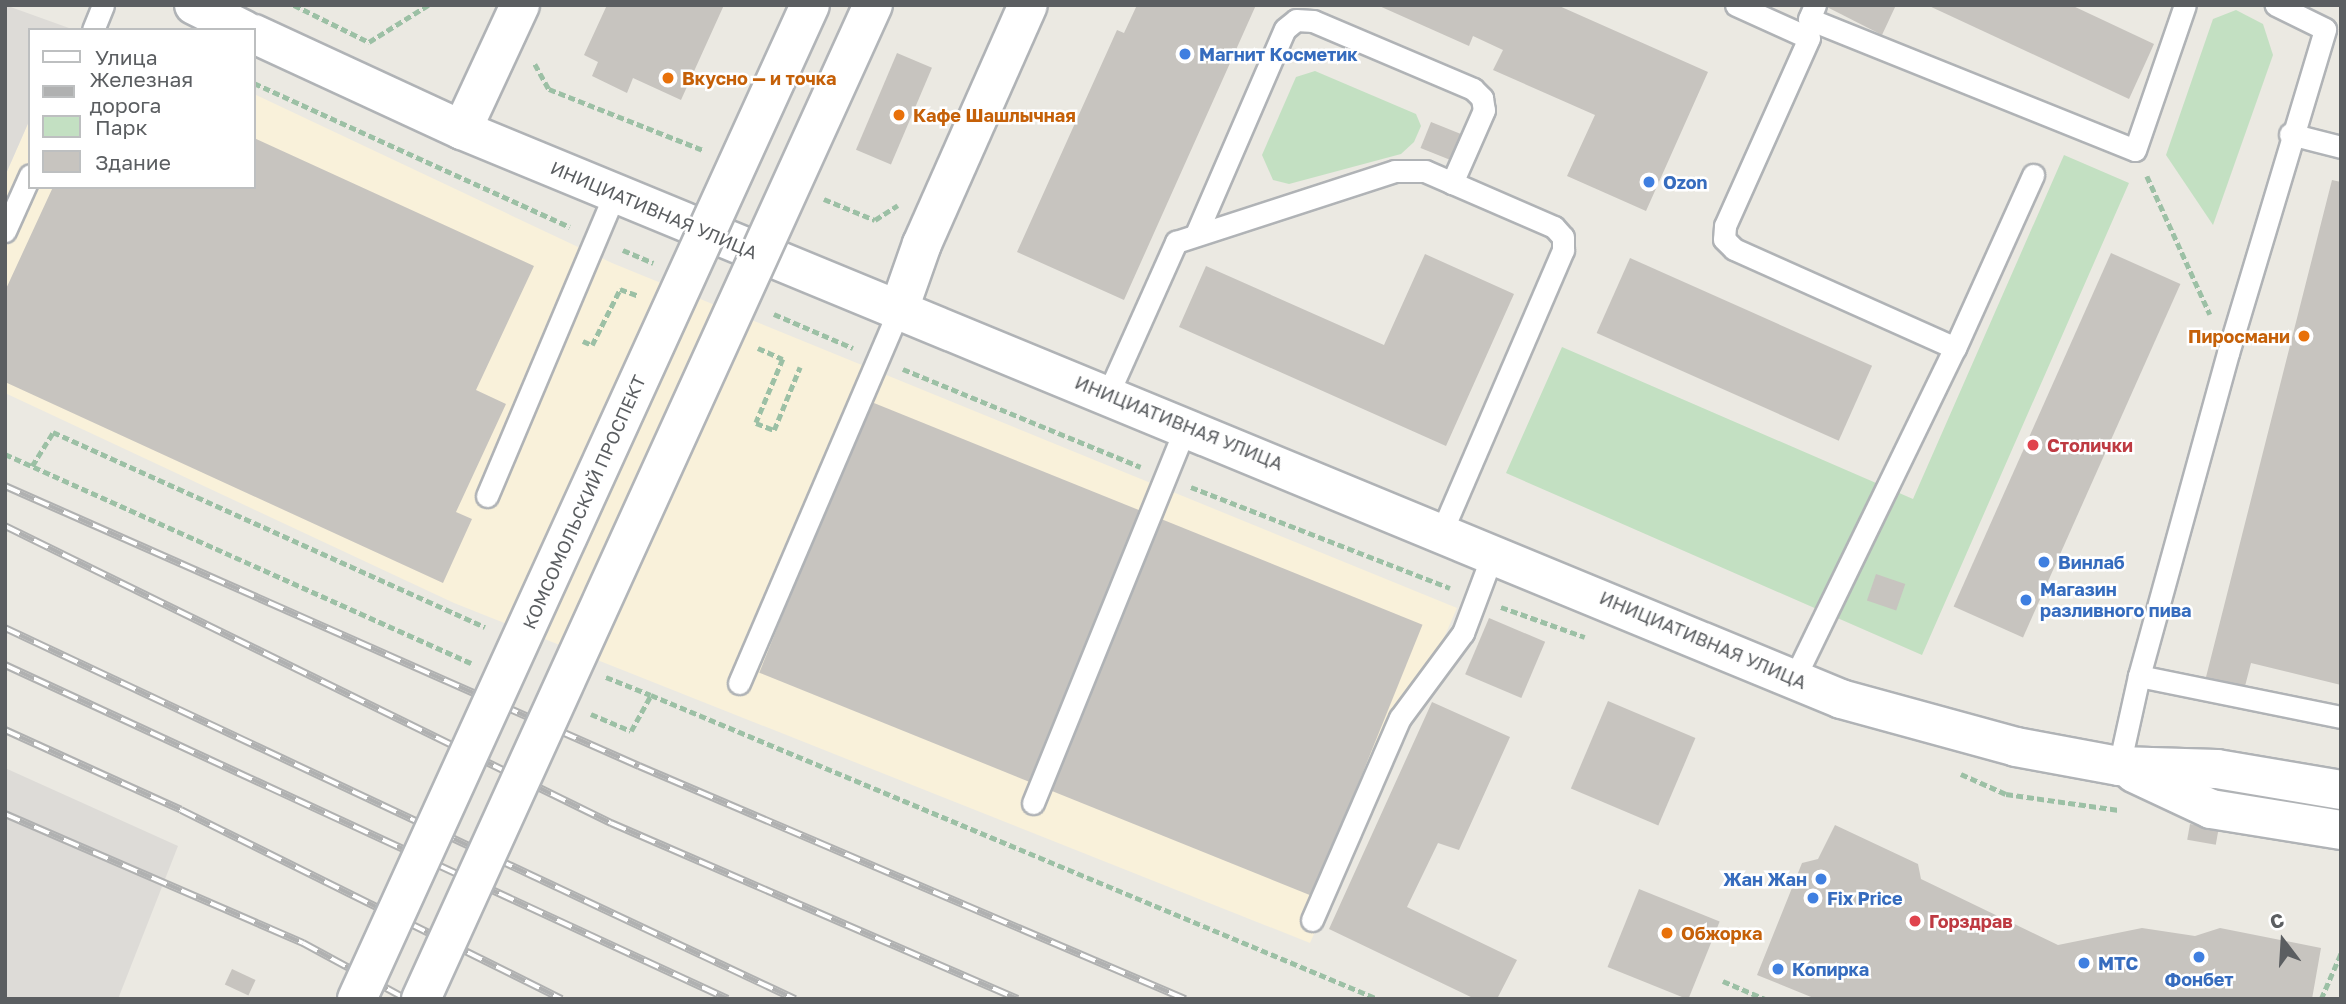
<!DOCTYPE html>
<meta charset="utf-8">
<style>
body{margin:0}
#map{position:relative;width:2346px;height:1004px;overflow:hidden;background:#ebe9e2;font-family:"Golos Text",sans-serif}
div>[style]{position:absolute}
.commercial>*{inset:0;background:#f9f1da}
.industrial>*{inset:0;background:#dddbd7}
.green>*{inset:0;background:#c3e0c2}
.building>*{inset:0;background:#c7c4bf;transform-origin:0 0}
.path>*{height:4.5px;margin-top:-2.25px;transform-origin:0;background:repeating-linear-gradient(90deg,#9cc0a5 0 7px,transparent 0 10.5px)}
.roads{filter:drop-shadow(2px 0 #b0b3b6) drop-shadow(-2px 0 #b0b3b6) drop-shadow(0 2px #b0b3b6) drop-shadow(0 -2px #b0b3b6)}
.service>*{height:21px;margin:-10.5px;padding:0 10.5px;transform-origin:10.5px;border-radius:10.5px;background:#fff}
.secondary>*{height:38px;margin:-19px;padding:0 19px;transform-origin:19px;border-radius:19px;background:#fff}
.rail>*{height:8px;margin-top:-4px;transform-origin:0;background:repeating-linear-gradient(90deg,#fff 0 16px,#b0b1b1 0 32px);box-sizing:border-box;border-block:2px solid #b0b1b1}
.bridges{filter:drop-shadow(2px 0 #b2b5b8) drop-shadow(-2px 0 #b2b5b8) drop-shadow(0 2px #b2b5b8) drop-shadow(0 -2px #b2b5b8)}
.secondary-bridge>*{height:38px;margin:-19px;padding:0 19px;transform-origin:19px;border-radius:19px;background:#fff}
.dots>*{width:19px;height:19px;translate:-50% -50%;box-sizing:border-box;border:4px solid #fff;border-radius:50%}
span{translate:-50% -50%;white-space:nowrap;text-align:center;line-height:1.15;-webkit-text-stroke:5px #fff;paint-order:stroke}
.shop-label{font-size:18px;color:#366cbe;font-weight:700}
.left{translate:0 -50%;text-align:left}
.right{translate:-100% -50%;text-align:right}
.food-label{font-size:18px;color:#c56008;font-weight:700}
.street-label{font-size:18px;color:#5b5e61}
.health-label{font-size:18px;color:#be3a42;font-weight:700}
.frame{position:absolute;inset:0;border:7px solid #5b5e61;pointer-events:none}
.legend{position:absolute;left:28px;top:28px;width:228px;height:161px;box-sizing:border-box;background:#fff;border:2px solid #bdbfc0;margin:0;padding:9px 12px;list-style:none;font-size:21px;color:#5b5e61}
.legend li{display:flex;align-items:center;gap:14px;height:35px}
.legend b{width:35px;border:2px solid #bdbfc0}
.north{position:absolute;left:2248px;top:906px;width:70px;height:70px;-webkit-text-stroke:5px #fff;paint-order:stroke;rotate:343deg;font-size:19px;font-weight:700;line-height:28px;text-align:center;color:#5b5e61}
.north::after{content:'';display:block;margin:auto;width:24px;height:32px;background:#5b5e61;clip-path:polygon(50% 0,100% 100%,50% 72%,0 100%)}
</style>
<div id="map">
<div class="commercial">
<i style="clip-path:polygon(254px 94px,612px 263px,1457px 608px,1310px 943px,454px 603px,5px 393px,5px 176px,30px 119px,30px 187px,254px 187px)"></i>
</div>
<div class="industrial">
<i style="clip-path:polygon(5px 5px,69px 28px,30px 30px,30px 119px,5px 176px)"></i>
<i style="clip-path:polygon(5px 768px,178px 846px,118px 999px,5px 999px)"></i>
</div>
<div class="green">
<i style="clip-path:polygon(2236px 10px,2263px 24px,2273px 55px,2213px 225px,2166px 155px,2213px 19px)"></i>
<i style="clip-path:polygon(1315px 71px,1416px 114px,1421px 126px,1414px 142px,1401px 154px,1289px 184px,1273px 180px,1262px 155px,1296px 77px)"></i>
<i style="clip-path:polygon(2064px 155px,2129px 183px,1922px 655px,1506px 473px,1562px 347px,1913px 499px)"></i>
</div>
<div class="building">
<i style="clip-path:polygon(607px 5px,724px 5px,681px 100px,633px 78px,627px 93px,592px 76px,598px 62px,584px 55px)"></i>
<i style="clip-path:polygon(1137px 5px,1256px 5px,1124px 300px,1017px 252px,1117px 30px,1124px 33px)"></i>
<i style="clip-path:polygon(1377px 5px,1557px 5px,1708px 72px,1646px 211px,1567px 176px,1595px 115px,1493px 70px,1503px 50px,1473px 36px,1469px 46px)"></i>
<i style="clip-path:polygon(1823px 5px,1896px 5px,1882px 35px)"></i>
<i style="clip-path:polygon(1927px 5px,2071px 5px,2154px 44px,2129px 99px)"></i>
<i style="left:897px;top:53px;width:38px;height:105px;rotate:23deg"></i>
<i style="left:1431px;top:122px;width:35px;height:28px;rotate:22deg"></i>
<i style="clip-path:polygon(254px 138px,534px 266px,476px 390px,506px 404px,456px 512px,472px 519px,443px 583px,5px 382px,5px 291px,53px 187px,254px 187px)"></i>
<i style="clip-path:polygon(2332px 180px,2341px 182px,2341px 685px,2251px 663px,2243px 694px,2204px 685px)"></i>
<i style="left:2111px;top:253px;width:76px;height:387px;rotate:24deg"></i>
<i style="clip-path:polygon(1425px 254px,1514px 294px,1446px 446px,1179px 327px,1206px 266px,1384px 345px)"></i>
<i style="left:1630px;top:258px;width:265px;height:82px;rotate:24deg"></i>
<i style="left:869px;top:401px;width:597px;height:293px;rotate:22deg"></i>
<i style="left:1876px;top:574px;width:31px;height:28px;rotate:19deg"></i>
<i style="left:1489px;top:618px;width:61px;height:61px;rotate:23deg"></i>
<i style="left:1608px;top:701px;width:95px;height:95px;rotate:23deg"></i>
<i style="clip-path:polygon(1432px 702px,1510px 737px,1459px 850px,1438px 843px,1407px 907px,1517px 960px,1497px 999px,1475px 999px,1329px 929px)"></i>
<i style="left:2190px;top:824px;width:29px;height:16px;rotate:10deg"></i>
<i style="clip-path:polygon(1835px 825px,1918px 864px,1921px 879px,2058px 945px,2142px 928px,2195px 936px,2220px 928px,2321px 948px,2312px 999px,1816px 999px,1757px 975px,1802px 863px,1818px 859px)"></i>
<i style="left:1639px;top:889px;width:87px;height:84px;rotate:22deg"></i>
<i style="left:232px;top:969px;width:26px;height:17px;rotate:25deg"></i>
</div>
<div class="path">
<i style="left:294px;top:5px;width:84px;rotate:26.3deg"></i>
<i style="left:369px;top:42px;width:70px;rotate:-32.1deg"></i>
<i style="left:535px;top:64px;width:29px;rotate:61deg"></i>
<i style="left:549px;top:89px;width:166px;rotate:21.6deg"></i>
<i style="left:254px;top:83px;width:347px;rotate:24.5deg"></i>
<i style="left:2147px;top:176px;width:152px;rotate:65.5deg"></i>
<i style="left:824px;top:199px;width:55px;rotate:22.4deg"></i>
<i style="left:875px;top:220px;width:27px;rotate:-33deg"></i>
<i style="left:623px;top:250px;width:33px;rotate:23deg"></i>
<i style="left:774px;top:314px;width:86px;rotate:23.3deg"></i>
<i style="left:583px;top:341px;width:10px;rotate:24deg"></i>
<i style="left:592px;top:345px;width:63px;rotate:-63.4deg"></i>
<i style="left:620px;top:289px;width:20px;rotate:20deg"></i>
<i style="left:758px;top:348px;width:27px;rotate:24deg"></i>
<i style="left:783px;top:359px;width:69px;rotate:112.9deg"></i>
<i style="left:756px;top:423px;width:19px;rotate:21deg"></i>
<i style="left:774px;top:430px;width:68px;rotate:-67.6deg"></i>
<i style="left:903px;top:369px;width:257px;rotate:22.4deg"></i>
<i style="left:5px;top:454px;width:511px;rotate:24.16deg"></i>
<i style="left:32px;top:466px;width:40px;rotate:-58deg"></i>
<i style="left:53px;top:432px;width:474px;rotate:24.3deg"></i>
<i style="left:1191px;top:487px;width:278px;rotate:21.3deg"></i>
<i style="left:1501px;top:607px;width:89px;rotate:19.7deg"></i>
<i style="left:606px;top:677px;width:48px;rotate:21.8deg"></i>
<i style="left:591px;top:714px;width:43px;rotate:23deg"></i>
<i style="left:631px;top:731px;width:41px;rotate:-60.9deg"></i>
<i style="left:651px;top:695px;width:788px;rotate:22.69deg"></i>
<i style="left:1961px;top:774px;width:49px;rotate:24deg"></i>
<i style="left:2006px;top:794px;width:114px;rotate:8.1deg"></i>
<i style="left:1723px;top:981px;width:46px;rotate:23.2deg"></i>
<i style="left:2321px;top:999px;width:50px;rotate:-66.5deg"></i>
</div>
<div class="roads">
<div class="service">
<i style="left:1736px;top:5px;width:80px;rotate:24.3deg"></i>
<i style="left:1809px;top:38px;width:206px;rotate:114.1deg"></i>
<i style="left:1725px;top:226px;width:13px;rotate:94deg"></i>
<i style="left:1724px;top:239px;width:14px;rotate:45deg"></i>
<i style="left:1734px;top:249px;width:242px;rotate:24.1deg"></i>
<i style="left:1955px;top:348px;width:190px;rotate:-65.7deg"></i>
<i style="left:1815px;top:5px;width:15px;rotate:113deg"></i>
<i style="left:1809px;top:19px;width:351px;rotate:21.9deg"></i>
<i style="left:2135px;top:150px;width:153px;rotate:-71deg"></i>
<i style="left:93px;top:30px;width:27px;rotate:-68deg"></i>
<i style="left:2290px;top:134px;width:53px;rotate:14.3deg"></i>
<i style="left:5px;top:231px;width:61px;rotate:-65.9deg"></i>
<i style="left:1197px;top:232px;width:221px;rotate:-66.6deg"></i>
<i style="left:1285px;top:29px;width:14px;rotate:-39deg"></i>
<i style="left:1296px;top:20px;width:17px;rotate:3deg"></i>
<i style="left:1313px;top:21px;width:174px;rotate:23deg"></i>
<i style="left:1473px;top:89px;width:13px;rotate:45deg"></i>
<i style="left:1482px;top:98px;width:12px;rotate:81deg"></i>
<i style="left:1484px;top:110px;width:80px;rotate:113.7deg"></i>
<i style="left:1108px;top:394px;width:167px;rotate:-65.9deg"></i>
<i style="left:1176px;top:242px;width:230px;rotate:-18deg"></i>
<i style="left:1395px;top:171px;width:30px"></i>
<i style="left:1425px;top:171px;width:141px;rotate:23.5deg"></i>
<i style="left:1554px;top:227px;width:13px;rotate:48deg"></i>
<i style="left:1563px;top:237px;width:13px;rotate:90deg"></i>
<i style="left:1563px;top:250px;width:306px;rotate:113.3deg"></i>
<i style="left:487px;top:496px;width:329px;rotate:-67.1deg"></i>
<i style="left:2139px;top:676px;width:206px;rotate:11.5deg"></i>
<i style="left:1794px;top:679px;width:368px;rotate:-64.1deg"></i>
<i style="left:739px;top:683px;width:404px;rotate:-66.8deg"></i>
<i style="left:2119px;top:766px;width:92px;rotate:-77.5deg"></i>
<i style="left:2139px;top:676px;width:335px;rotate:-74.6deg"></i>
<i style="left:2228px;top:353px;width:338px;rotate:-73.3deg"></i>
<i style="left:2325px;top:29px;width:55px;rotate:-153.9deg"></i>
<i style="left:1033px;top:803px;width:406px;rotate:-67.9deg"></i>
<i style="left:1312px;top:920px;width:220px;rotate:-66.5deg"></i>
<i style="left:1400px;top:718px;width:106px;rotate:-53.5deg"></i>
<i style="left:1463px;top:633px;width:85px;rotate:-69.4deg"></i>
</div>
<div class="secondary">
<i style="left:194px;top:5px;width:56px;rotate:26.6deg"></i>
<i style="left:254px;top:34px;width:229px;rotate:24.8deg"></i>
<i style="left:462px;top:130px;width:1492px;rotate:22.42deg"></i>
<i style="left:1841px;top:699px;width:181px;rotate:15.3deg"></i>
<i style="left:2016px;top:747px;width:105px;rotate:10.5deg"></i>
<i style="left:2119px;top:766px;width:98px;rotate:1.8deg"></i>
<i style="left:2217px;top:769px;width:126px;rotate:9.6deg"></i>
<i style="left:462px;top:130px;width:138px;rotate:-65.1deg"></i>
<i style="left:898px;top:312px;width:72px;rotate:-70.6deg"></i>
<i style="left:922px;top:244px;width:261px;rotate:-66.1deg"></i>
<i style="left:2134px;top:773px;width:85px;rotate:25.1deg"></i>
<i style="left:2211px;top:809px;width:132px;rotate:9.2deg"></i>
</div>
</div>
<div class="rail">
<i style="left:5px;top:486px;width:693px;rotate:23.83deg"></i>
<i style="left:639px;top:766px;width:594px;rotate:23.11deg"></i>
<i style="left:5px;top:526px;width:675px;rotate:26.11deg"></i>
<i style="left:611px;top:823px;width:443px;rotate:23.4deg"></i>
<i style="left:5px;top:628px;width:873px;rotate:25.16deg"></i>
<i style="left:5px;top:665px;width:796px;rotate:24.8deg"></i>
<i style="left:5px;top:730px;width:193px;rotate:24.4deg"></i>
<i style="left:181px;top:810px;width:425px;rotate:26.4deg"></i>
<i style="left:5px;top:814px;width:325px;rotate:23.4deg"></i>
<i style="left:303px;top:943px;width:117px;rotate:28.5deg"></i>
</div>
<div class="bridges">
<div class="secondary-bridge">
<i style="left:357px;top:999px;width:1092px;rotate:-65.5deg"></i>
<i style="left:421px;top:999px;width:1092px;rotate:-65.55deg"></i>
</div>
</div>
<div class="dots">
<i style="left:1185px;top:54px;background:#3f7fe0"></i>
<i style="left:668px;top:78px;background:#e8710a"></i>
<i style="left:899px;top:115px;background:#e8710a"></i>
<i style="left:1649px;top:182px;background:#3f7fe0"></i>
<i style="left:2304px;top:336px;background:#e8710a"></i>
<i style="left:2033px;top:445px;background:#e0444e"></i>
<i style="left:2044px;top:562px;background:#3f7fe0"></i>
<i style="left:2026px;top:600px;background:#3f7fe0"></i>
<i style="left:1821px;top:879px;background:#3f7fe0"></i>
<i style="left:1813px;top:898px;background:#3f7fe0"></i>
<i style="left:1915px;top:921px;background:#e0444e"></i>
<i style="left:1667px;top:933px;background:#e8710a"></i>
<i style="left:2199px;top:957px;background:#3f7fe0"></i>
<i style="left:2084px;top:963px;background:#3f7fe0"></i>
<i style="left:1778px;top:969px;background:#3f7fe0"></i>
</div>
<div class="shop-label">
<span class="left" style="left:1199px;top:54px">Магнит Косметик</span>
<span class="left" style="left:1663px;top:182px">Ozon</span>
<span class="left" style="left:2058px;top:562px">Винлаб</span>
<span class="left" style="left:2040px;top:600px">Магазин<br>разливного пива</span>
<span class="right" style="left:1807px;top:879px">Жан Жан</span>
<span class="left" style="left:1827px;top:898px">Fix Price</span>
<span class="left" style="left:2098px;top:963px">МТС</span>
<span class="left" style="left:1792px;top:969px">Копирка</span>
<span style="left:2199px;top:979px">Фонбет</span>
</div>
<div class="food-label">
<span class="left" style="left:682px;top:78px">Вкусно — и точка</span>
<span class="left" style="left:913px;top:115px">Кафе Шашлычная</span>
<span class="right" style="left:2290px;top:336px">Пиросмани</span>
<span class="left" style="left:1681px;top:933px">Обжорка</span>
</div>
<div class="street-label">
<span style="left:654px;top:210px;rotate:23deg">ИНИЦИАТИВНАЯ УЛИЦА</span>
<span style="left:1179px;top:423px;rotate:22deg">ИНИЦИАТИВНАЯ УЛИЦА</span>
<span style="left:584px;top:502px;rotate:-66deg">КОМСОМОЛЬСКИЙ ПРОСПЕКТ</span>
<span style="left:1703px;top:640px;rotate:23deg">ИНИЦИАТИВНАЯ УЛИЦА</span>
</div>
<div class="health-label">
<span class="left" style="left:2047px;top:445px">Столички</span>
<span class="left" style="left:1929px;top:921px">Горздрав</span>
</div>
<div class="frame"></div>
<ul class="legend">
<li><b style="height:9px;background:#fff"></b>Улица</li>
<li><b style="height:9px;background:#b0b1b1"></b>Железная дорога</li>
<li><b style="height:19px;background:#c3e0c2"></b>Парк</li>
<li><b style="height:19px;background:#c7c4bf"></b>Здание</li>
</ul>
<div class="north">С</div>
</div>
